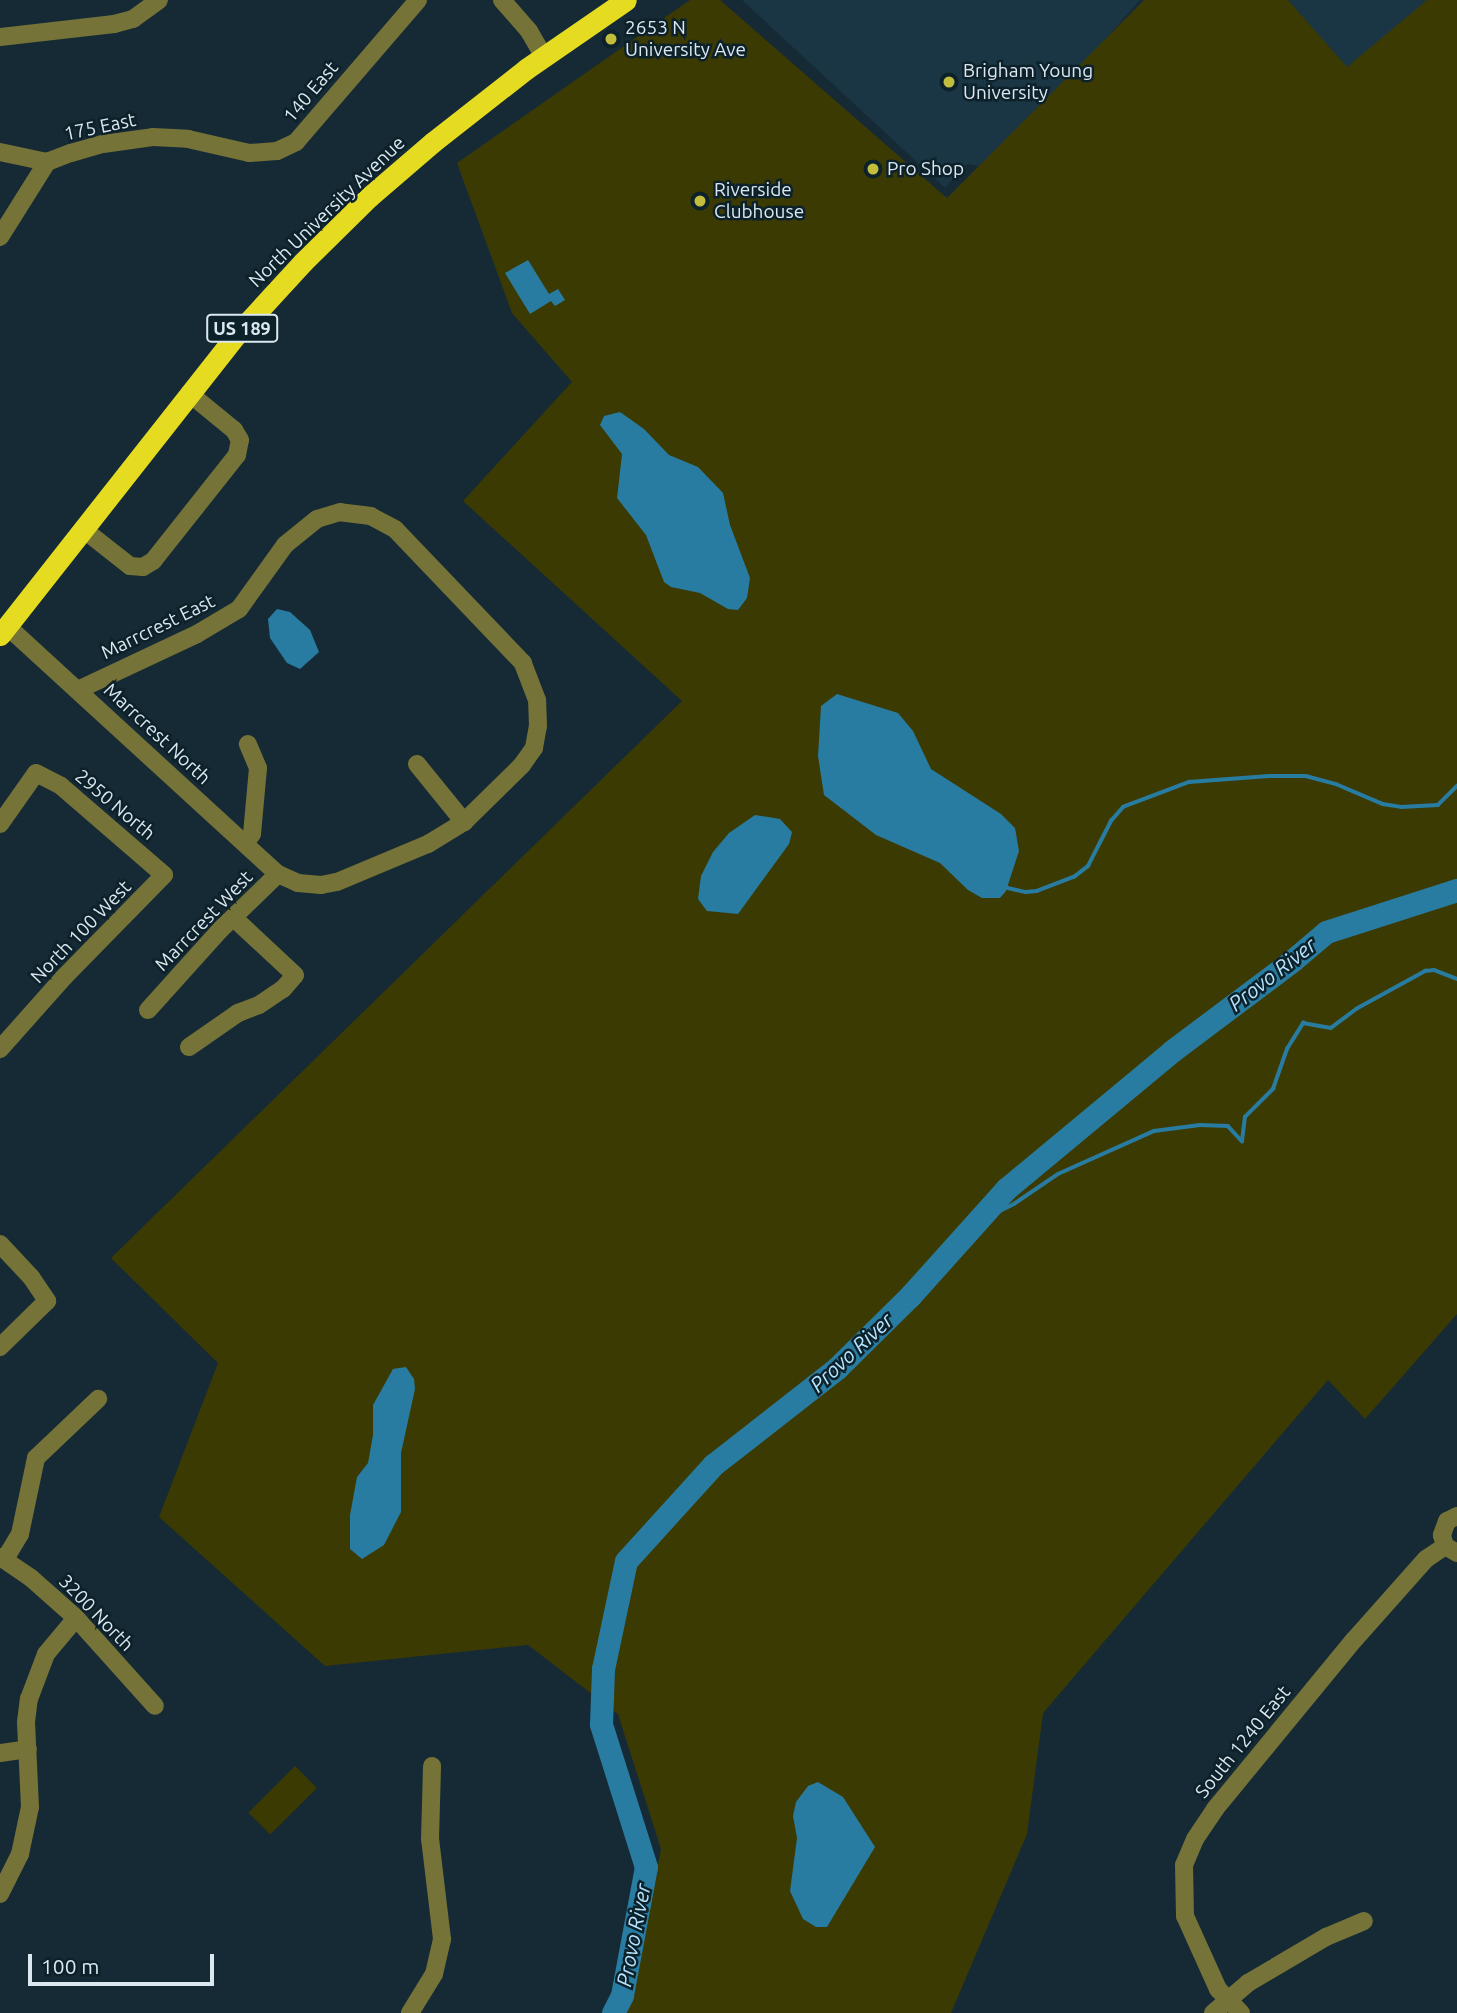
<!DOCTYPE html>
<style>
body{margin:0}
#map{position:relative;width:1457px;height:2013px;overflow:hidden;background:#162a35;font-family:Ubuntu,sans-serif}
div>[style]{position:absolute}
.built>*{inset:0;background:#1a3644}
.green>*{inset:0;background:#3c3a03;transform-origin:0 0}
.water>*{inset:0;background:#287ca1}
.stream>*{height:3.5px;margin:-1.75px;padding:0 1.75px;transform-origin:1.75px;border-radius:1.75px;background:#287ca1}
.river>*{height:23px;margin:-11.5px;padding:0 11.5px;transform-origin:11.5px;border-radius:11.5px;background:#287ca1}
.minor>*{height:18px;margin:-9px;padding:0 9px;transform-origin:9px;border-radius:9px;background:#757337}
.highway>*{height:21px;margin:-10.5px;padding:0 10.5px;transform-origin:10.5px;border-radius:10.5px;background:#e5dc21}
.dots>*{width:19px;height:19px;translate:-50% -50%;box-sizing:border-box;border:4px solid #0d212a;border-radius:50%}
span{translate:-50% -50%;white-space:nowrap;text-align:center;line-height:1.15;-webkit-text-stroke:5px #0d212a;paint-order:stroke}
.shield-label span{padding:2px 5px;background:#0d212a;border:2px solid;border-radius:5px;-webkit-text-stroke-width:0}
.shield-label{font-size:18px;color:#dce8ef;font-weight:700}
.poi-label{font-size:19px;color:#dce8ef}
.left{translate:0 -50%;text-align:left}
.street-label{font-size:19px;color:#dce8ef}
.water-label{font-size:21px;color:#b5e4fe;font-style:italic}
.scale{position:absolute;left:28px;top:1954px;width:186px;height:32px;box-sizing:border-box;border:4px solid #dce8ef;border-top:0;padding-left:9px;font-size:21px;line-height:24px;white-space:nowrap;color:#dce8ef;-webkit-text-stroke:5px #0d212a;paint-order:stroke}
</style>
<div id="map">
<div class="built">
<i style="clip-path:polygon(742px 0,1140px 0,992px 168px,967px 164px,945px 188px)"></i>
<i style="clip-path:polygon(1288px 0,1428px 0,1347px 68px)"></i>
</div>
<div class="green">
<i style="clip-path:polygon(690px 0,720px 0,947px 198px,1144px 0,1288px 0,1347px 67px,1427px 0,1457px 0,1457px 1314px,1365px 1419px,1328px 1380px,1043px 1713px,1027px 1834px,951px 2013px,627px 2013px,661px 1849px,618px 1714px,528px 1645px,325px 1666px,159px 1517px,218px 1363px,111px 1258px,682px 701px,463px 501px,572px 382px,512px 313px,457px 163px)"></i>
<i style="left:295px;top:1766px;width:31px;height:66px;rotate:45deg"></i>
</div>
<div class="water">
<i style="clip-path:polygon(528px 260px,549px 294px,558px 289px,565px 300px,555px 306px,551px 301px,530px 314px,505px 273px)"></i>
<i style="clip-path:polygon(620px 412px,644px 429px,669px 455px,698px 467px,723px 493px,730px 525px,750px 578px,747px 598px,738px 610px,728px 609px,700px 593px,671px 587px,664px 582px,646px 535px,617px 498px,622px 454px,600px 425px,604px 416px)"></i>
<i style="clip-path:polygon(277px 609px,290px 612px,310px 630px,319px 652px,300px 669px,287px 663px,270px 638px,268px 619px)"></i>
<i style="clip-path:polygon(837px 694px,898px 713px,913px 731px,931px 769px,1001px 814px,1015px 828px,1019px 851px,1006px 891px,1000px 898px,982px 898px,968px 890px,940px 863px,876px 835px,824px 795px,818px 756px,821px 706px)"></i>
<i style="clip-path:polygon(755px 815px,780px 819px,792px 832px,789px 844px,738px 914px,707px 911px,698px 899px,701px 876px,713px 852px,729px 833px)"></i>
<i style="clip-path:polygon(406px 1367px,414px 1379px,415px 1389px,401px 1453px,401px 1512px,384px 1545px,362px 1559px,350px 1549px,350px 1515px,357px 1477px,368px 1463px,373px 1435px,373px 1405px,393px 1369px)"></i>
<i style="clip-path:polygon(818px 1782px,843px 1797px,875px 1847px,827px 1927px,816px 1927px,803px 1919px,790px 1891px,797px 1838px,793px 1816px,796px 1802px,808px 1786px)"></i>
</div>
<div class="stream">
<i style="left:1008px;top:888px;width:18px;rotate:13deg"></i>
<i style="left:1026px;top:892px;width:11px;rotate:-5deg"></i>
<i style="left:1037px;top:891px;width:40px;rotate:-21deg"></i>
<i style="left:1074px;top:877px;width:18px;rotate:-38deg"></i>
<i style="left:1088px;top:866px;width:51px;rotate:-62.9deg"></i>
<i style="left:1111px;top:821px;width:18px;rotate:-49deg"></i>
<i style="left:1123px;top:807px;width:71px;rotate:-20.7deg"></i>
<i style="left:1189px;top:782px;width:80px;rotate:-4.3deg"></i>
<i style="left:1269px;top:776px;width:37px"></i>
<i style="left:1306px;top:776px;width:31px;rotate:15deg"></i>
<i style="left:1336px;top:784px;width:51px;rotate:23.1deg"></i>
<i style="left:1383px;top:804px;width:18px;rotate:9deg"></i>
<i style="left:1401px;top:807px;width:37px;rotate:-3deg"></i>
<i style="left:1438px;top:805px;width:27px;rotate:-45deg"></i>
<i style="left:972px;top:1225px;width:47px;rotate:-26.6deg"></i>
<i style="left:1014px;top:1204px;width:53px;rotate:-34.3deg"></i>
<i style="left:1058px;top:1174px;width:105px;rotate:-24.1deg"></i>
<i style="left:1154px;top:1131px;width:46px;rotate:-7.4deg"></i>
<i style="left:1200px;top:1125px;width:28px;rotate:2deg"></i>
<i style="left:1228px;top:1126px;width:21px;rotate:47deg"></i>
<i style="left:1242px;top:1141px;width:24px;rotate:-83deg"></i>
<i style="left:1245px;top:1117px;width:40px;rotate:-45deg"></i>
<i style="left:1273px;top:1089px;width:42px;rotate:-70.7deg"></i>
<i style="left:1287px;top:1049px;width:31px;rotate:-58deg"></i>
<i style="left:1303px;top:1023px;width:28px;rotate:10deg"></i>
<i style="left:1331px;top:1028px;width:31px;rotate:-37deg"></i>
<i style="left:1356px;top:1009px;width:79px;rotate:-28.8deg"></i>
<i style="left:1425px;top:971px;width:9px;rotate:-6deg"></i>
<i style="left:1434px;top:970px;width:25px;rotate:21deg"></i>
</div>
<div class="river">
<i style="left:613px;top:2013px;width:20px;rotate:-63deg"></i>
<i style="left:622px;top:1995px;width:130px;rotate:-79.4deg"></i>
<i style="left:646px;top:1867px;width:150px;rotate:-107.5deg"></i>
<i style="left:601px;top:1724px;width:55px;rotate:-87.9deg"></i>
<i style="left:603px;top:1669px;width:110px;rotate:-78deg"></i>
<i style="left:626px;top:1561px;width:130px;rotate:-47.8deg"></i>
<i style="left:713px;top:1465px;width:157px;rotate:-38deg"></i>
<i style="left:837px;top:1368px;width:103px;rotate:-44.6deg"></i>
<i style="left:910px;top:1296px;width:144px;rotate:-48.1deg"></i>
<i style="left:1006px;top:1189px;width:216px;rotate:-39.7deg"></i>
<i style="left:1172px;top:1051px;width:151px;rotate:-36.9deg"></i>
<i style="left:1293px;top:960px;width:43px;rotate:-40.3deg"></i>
<i style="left:1326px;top:932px;width:138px;rotate:-17.8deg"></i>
</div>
<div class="minor">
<i style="left:502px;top:0;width:41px;rotate:48.9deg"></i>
<i style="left:529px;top:31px;width:30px;rotate:60deg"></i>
<i style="left:0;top:37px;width:115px;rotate:-6.5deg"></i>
<i style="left:114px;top:24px;width:20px;rotate:-15deg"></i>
<i style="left:133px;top:19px;width:32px;rotate:-36deg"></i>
<i style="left:0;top:152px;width:48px;rotate:12deg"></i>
<i style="left:0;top:237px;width:89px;rotate:-57.9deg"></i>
<i style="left:47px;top:162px;width:26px;rotate:-21deg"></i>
<i style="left:71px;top:153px;width:33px;rotate:-16deg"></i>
<i style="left:103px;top:144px;width:50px;rotate:-8deg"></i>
<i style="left:153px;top:137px;width:35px;rotate:3deg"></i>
<i style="left:188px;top:139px;width:63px;rotate:12.9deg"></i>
<i style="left:249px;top:153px;width:28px;rotate:-4deg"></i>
<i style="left:277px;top:151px;width:21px;rotate:-25deg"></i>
<i style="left:296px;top:142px;width:187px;rotate:-49.3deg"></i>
<i style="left:83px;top:529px;width:60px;rotate:38.2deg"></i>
<i style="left:130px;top:566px;width:13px;rotate:4deg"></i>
<i style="left:143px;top:567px;width:12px;rotate:-31deg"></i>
<i style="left:153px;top:561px;width:135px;rotate:-51.6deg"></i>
<i style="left:237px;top:455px;width:15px;rotate:-79deg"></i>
<i style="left:240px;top:440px;width:12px;rotate:-121deg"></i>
<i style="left:234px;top:430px;width:58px;rotate:-140.6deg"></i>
<i style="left:7px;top:626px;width:367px;rotate:42.5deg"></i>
<i style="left:278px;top:874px;width:22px;rotate:24deg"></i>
<i style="left:298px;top:883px;width:23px;rotate:5deg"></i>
<i style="left:321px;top:885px;width:16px;rotate:-11deg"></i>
<i style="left:337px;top:882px;width:99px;rotate:-22.7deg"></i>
<i style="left:428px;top:844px;width:42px;rotate:-31.4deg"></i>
<i style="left:464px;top:822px;width:81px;rotate:-44.5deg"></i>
<i style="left:522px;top:765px;width:21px;rotate:-55deg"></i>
<i style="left:534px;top:748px;width:22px;rotate:-80deg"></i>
<i style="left:538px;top:726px;width:26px;rotate:-92deg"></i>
<i style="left:537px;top:700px;width:40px;rotate:-111deg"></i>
<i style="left:523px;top:663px;width:185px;rotate:-133.7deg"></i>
<i style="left:395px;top:529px;width:27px;rotate:-152deg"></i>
<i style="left:371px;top:516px;width:31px;rotate:-173deg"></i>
<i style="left:340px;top:512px;width:24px;rotate:163deg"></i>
<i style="left:317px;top:519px;width:41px;rotate:140.9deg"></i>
<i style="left:285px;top:545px;width:79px;rotate:125.7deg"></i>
<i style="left:239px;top:609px;width:49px;rotate:149.2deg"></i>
<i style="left:197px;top:634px;width:132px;rotate:154.8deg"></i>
<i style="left:417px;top:764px;width:75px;rotate:51deg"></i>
<i style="left:0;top:824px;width:62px;rotate:-54.8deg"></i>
<i style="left:36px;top:773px;width:28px;rotate:27deg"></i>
<i style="left:61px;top:786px;width:136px;rotate:40.8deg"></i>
<i style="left:164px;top:875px;width:141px;rotate:134.4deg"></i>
<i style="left:65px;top:976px;width:98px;rotate:131.7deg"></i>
<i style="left:245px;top:843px;width:11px;rotate:-52deg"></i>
<i style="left:252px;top:834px;width:66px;rotate:-84.8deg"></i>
<i style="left:258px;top:768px;width:26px;rotate:-113deg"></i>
<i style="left:148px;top:1010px;width:109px;rotate:-48deg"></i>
<i style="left:221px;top:929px;width:79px;rotate:-44deg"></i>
<i style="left:189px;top:1047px;width:60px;rotate:-34.8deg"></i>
<i style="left:238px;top:1013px;width:22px;rotate:-21deg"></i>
<i style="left:259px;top:1005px;width:29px;rotate:-34deg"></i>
<i style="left:283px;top:989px;width:18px;rotate:-49deg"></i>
<i style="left:295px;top:975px;width:82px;rotate:-137deg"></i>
<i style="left:0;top:1244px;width:45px;rotate:46.8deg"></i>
<i style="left:31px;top:1277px;width:29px;rotate:56deg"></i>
<i style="left:47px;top:1301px;width:66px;rotate:135.6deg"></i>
<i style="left:1457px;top:1516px;width:11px;rotate:153deg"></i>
<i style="left:1447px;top:1521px;width:15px;rotate:110deg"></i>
<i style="left:1442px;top:1535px;width:11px;rotate:75deg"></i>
<i style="left:1445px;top:1546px;width:14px;rotate:30deg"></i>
<i style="left:0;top:1557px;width:37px;rotate:34deg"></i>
<i style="left:31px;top:1578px;width:60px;rotate:41.6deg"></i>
<i style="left:76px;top:1618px;width:118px;rotate:48.1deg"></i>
<i style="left:5px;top:1559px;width:29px;rotate:-59deg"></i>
<i style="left:20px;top:1534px;width:78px;rotate:-78.1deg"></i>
<i style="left:36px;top:1458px;width:86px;rotate:-43.6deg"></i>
<i style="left:0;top:1753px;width:28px;rotate:-8deg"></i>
<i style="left:0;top:1894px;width:45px;rotate:-63.4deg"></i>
<i style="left:20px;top:1854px;width:48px;rotate:-78deg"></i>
<i style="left:30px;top:1807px;width:85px;rotate:-92.7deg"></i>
<i style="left:26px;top:1722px;width:23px;rotate:-83deg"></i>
<i style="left:29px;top:1699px;width:48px;rotate:-69.3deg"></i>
<i style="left:46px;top:1654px;width:47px;rotate:-50.2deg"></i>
<i style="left:410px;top:2013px;width:46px;rotate:-58.4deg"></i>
<i style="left:434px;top:1974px;width:36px;rotate:-77deg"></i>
<i style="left:442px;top:1939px;width:101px;rotate:-96.8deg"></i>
<i style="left:430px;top:1839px;width:73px;rotate:-88.4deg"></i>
<i style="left:1213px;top:2013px;width:46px;rotate:-40.6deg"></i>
<i style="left:1248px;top:1983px;width:91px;rotate:-30.5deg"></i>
<i style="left:1326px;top:1937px;width:41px;rotate:-22.8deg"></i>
<i style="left:1241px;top:2013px;width:33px;rotate:-134deg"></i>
<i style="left:1218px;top:1989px;width:80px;rotate:-114.3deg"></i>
<i style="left:1185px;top:1916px;width:51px;rotate:-91.1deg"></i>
<i style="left:1184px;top:1865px;width:28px;rotate:-67deg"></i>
<i style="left:1195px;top:1839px;width:36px;rotate:-56deg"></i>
<i style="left:1215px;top:1809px;width:219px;rotate:-50.6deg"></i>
<i style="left:1354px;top:1640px;width:108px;rotate:-48.4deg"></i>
<i style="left:1426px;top:1559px;width:23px;rotate:-34deg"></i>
</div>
<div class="highway">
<i style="left:0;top:635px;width:380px;rotate:-51.8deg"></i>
<i style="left:235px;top:336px;width:100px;rotate:-47.4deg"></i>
<i style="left:303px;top:262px;width:93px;rotate:-44.6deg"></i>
<i style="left:369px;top:197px;width:84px;rotate:-40.7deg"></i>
<i style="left:433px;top:142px;width:118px;rotate:-38.1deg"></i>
<i style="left:526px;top:69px;width:121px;rotate:-34.6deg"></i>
</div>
<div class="dots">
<i style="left:611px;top:39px;background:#c3bd3e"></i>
<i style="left:949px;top:82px;background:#c3bd3e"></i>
<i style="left:873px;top:169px;background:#c3bd3e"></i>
<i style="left:700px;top:201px;background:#c3bd3e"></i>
</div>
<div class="shield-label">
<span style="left:242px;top:328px">US 189</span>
</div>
<div class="poi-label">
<span class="left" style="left:625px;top:39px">2653 N<br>University Ave</span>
<span class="left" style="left:963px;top:82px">Brigham Young<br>University</span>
<span class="left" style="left:887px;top:169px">Pro Shop</span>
<span class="left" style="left:714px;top:201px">Riverside<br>Clubhouse</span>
</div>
<div class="street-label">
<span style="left:311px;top:92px;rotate:-50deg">140 East</span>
<span style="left:100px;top:127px;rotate:-12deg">175 East</span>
<span style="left:327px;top:212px;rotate:-44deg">North University Avenue</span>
<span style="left:158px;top:627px;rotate:-26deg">Marrcrest East</span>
<span style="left:157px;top:734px;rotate:43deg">Marrcrest North</span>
<span style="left:115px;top:805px;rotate:40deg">2950 North</span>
<span style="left:204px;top:921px;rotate:-46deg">Marrcrest West</span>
<span style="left:81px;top:932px;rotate:-46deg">North 100 West</span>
<span style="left:96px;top:1613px;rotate:46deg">3200 North</span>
<span style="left:1243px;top:1742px;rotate:-51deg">South 1240 East</span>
</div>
<div class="water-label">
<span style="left:1272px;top:974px;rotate:-38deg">Provo River</span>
<span style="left:851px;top:1352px;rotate:-43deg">Provo River</span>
<span style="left:633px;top:1935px;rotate:-79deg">Provo River</span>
</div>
<div class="scale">100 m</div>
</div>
